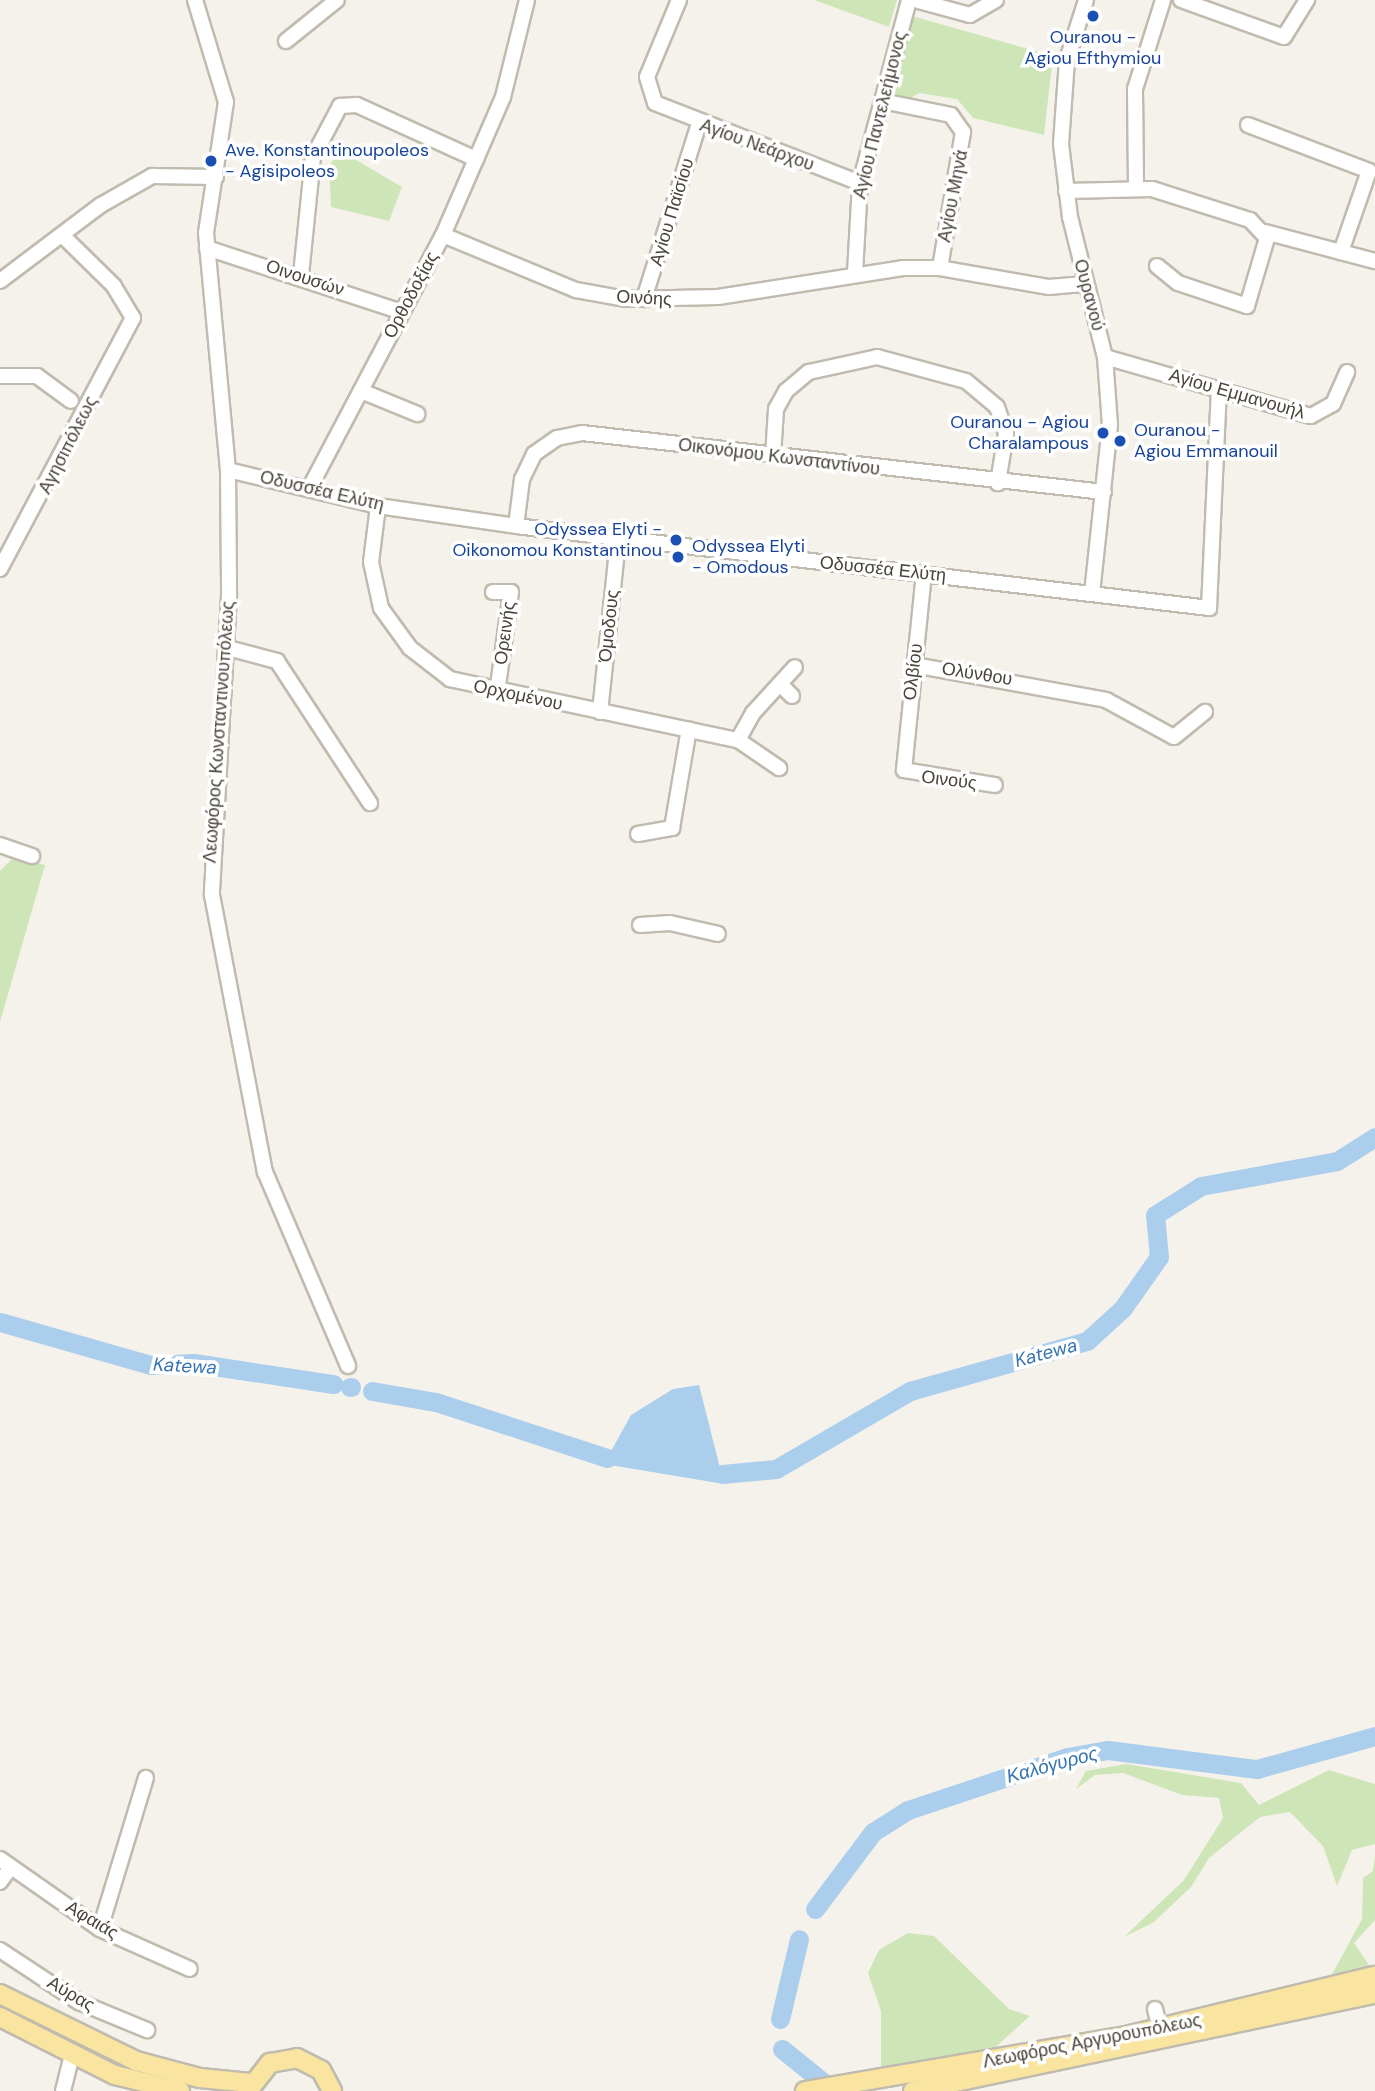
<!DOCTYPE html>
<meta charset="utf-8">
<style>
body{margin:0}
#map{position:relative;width:1375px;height:2091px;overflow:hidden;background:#f5f2eb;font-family:"DM Sans",sans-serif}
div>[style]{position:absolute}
.green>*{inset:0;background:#cee6b7}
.water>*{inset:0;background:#acceed}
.river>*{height:19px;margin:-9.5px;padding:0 9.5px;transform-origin:9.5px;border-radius:9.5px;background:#acceed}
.roads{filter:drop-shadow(2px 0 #c0bbae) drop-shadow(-2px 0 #c0bbae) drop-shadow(0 2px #c0bbae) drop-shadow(0 -2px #c0bbae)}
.minor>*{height:14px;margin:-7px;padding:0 7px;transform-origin:7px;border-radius:7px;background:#fff}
.major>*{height:18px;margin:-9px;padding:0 9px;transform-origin:9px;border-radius:9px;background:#f9e5a0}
.dots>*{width:19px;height:19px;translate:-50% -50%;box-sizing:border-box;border:4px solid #fff;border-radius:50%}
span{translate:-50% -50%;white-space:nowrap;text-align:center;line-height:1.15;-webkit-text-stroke:7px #fff;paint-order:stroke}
.transit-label{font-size:18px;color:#164399}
.left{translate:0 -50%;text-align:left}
.right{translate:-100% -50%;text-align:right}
.street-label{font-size:18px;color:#494439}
.water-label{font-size:19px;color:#3775b0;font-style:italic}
</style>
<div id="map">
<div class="green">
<i style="clip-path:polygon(814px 0,897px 0,889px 27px)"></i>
<i style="clip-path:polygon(912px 16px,1053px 56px,1044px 135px,973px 118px,957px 99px,919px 93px,905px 102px,889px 90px)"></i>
<i style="clip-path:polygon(339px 150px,402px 187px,389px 221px,331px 207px,329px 167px)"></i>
<i style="clip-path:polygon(13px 858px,45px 865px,0 1022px,0 871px)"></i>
<i style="clip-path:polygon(1126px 1764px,1241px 1783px,1259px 1805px,1329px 1770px,1375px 1784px,1375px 1844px,1352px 1850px,1337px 1886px,1323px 1846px,1290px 1812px,1260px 1817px,1209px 1858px,1191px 1887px,1154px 1922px,1124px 1937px,1184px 1880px,1223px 1818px,1219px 1798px,1182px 1795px,1123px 1773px,1095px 1775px,1076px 1789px,1086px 1771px)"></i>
<i style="clip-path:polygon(1375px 1855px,1375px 1920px,1354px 1943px,1371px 1968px,1329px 1980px,1362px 1919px,1363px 1878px,1373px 1871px)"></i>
<i style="clip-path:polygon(908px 1933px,934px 1936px,1009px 2009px,1030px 2016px,991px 2051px,881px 2071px,881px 2011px,868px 1973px,879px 1950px)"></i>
</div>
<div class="water">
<i style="clip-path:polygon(699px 1385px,724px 1484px,604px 1464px,631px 1415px,673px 1389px)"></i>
</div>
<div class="river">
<i style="left:0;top:1322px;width:157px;rotate:15.9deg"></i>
<i style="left:151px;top:1365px;width:43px;rotate:-2.7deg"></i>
<i style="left:194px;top:1363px;width:141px;rotate:8.6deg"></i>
<i style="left:350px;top:1387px;width:1px"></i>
<i style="left:372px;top:1391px;width:65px;rotate:9.8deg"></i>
<i style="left:436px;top:1402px;width:180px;rotate:18.1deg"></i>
<i style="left:722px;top:1474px;width:54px;rotate:-5.3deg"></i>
<i style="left:776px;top:1469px;width:155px;rotate:-30.2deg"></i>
<i style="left:910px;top:1391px;width:184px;rotate:-15.8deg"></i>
<i style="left:1087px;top:1341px;width:49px;rotate:-42.5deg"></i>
<i style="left:1123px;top:1308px;width:62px;rotate:-54.8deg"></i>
<i style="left:1159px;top:1257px;width:42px;rotate:-95.4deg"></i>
<i style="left:1155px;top:1215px;width:54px;rotate:-32.2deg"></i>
<i style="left:1201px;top:1186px;width:138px;rotate:-10.4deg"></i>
<i style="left:1337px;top:1161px;width:45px;rotate:-32.3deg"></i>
<i style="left:815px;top:1909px;width:96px;rotate:-53deg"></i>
<i style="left:873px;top:1832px;width:41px;rotate:-32.2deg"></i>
<i style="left:908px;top:1810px;width:168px;rotate:-18.4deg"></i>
<i style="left:1067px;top:1757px;width:42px;rotate:-9.7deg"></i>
<i style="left:1108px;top:1750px;width:150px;rotate:7.3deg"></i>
<i style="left:1257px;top:1769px;width:123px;rotate:-15.6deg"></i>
<i style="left:780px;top:2019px;width:82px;rotate:-76.6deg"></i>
<i style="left:782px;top:2049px;width:67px;rotate:38.9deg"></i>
</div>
<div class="roads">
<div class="minor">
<i style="left:195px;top:0;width:107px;rotate:73.1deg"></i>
<i style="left:226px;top:102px;width:133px;rotate:98.7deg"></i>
<i style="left:206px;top:233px;width:238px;rotate:84.7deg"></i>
<i style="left:228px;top:470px;width:126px;rotate:89.5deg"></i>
<i style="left:229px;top:596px;width:299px;rotate:93.3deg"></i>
<i style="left:212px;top:895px;width:282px;rotate:79.2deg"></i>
<i style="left:265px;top:1172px;width:211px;rotate:66.8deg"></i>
<i style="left:679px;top:0;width:83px;rotate:112.6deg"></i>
<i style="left:647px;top:77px;width:27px;rotate:73deg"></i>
<i style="left:655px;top:103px;width:220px;rotate:21.3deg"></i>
<i style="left:915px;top:0;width:57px;rotate:15.3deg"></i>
<i style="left:970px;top:15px;width:30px;rotate:-30deg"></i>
<i style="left:1086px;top:0;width:63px;rotate:107.6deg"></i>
<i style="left:1067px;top:60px;width:84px;rotate:94.1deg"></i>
<i style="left:1061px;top:144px;width:74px;rotate:83deg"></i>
<i style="left:1070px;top:217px;width:144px;rotate:76deg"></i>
<i style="left:1105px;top:357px;width:68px;rotate:85.8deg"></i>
<i style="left:1110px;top:425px;width:170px;rotate:96.1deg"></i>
<i style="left:1181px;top:0;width:109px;rotate:19.8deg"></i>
<i style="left:1284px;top:37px;width:44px;rotate:-58.1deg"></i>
<i style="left:286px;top:41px;width:65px;rotate:-38.8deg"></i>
<i style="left:882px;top:101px;width:70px;rotate:11.5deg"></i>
<i style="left:951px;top:115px;width:21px;rotate:55deg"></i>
<i style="left:963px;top:132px;width:138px;rotate:99.6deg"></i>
<i style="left:1248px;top:125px;width:129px;rotate:20.8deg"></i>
<i style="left:1369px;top:171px;width:86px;rotate:109.1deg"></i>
<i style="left:1136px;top:185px;width:96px;rotate:-90.6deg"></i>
<i style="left:1135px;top:89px;width:93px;rotate:-72.5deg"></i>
<i style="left:1066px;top:191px;width:86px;rotate:-1.3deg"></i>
<i style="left:1152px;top:189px;width:103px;rotate:17.6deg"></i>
<i style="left:1250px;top:220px;width:25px;rotate:47deg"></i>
<i style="left:1267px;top:238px;width:71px;rotate:106.4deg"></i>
<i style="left:1247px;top:306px;width:73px;rotate:-161.6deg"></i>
<i style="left:1178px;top:283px;width:27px;rotate:-141deg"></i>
<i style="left:1265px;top:232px;width:114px;rotate:14.8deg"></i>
<i style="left:443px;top:235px;width:144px;rotate:22.5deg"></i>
<i style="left:576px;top:290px;width:51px;rotate:10.2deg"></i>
<i style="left:626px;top:299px;width:92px;rotate:-1.2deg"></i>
<i style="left:718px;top:297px;width:187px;rotate:-8.9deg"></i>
<i style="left:903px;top:268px;width:37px"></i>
<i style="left:940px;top:268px;width:111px;rotate:9.9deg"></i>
<i style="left:1049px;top:287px;width:36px;rotate:-5deg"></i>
<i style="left:207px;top:248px;width:205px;rotate:18.2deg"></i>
<i style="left:855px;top:273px;width:90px;rotate:-86.8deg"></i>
<i style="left:860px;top:183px;width:189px;rotate:-75deg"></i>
<i style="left:301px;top:275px;width:119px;rotate:-84.2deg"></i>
<i style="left:313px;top:157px;width:58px;rotate:-62.1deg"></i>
<i style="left:340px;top:106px;width:17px;rotate:-3deg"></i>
<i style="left:357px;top:105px;width:131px;rotate:24.4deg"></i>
<i style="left:0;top:281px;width:126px;rotate:-37deg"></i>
<i style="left:101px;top:205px;width:59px;rotate:-29.6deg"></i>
<i style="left:152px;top:176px;width:64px;rotate:0.9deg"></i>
<i style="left:644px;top:299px;width:183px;rotate:-72.6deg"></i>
<i style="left:1105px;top:357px;width:214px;rotate:16deg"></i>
<i style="left:1311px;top:416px;width:25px;rotate:-29deg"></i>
<i style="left:1333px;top:404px;width:35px;rotate:-66deg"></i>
<i style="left:0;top:376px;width:37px"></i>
<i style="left:37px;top:376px;width:42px;rotate:36.3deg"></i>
<i style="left:361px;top:391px;width:61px;rotate:22.3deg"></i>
<i style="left:773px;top:456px;width:47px;rotate:-86.3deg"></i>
<i style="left:776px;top:409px;width:21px;rotate:-61deg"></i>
<i style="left:786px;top:391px;width:30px;rotate:-40deg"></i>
<i style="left:809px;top:372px;width:70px;rotate:-12.4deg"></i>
<i style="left:877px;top:357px;width:92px;rotate:15.1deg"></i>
<i style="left:966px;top:381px;width:40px;rotate:40deg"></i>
<i style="left:997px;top:407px;width:28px;rotate:71deg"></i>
<i style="left:1006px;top:433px;width:51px;rotate:99.1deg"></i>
<i style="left:228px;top:470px;width:154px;rotate:13.5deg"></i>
<i style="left:378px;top:506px;width:148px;rotate:8.2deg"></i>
<i style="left:524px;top:527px;width:690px;rotate:6.74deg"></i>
<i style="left:1209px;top:608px;width:220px;rotate:-87.4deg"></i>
<i style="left:309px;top:489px;width:287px;rotate:-62.2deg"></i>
<i style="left:443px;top:235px;width:150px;rotate:-66.5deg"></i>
<i style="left:503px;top:97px;width:100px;rotate:-76.1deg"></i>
<i style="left:378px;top:506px;width:56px;rotate:97.1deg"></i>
<i style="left:371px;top:562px;width:47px;rotate:77.7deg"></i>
<i style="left:381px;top:608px;width:49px;rotate:54.1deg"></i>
<i style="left:410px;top:648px;width:51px;rotate:37.8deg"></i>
<i style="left:450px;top:679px;width:294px;rotate:12deg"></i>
<i style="left:738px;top:740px;width:50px;rotate:34.3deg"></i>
<i style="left:516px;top:526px;width:47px;rotate:-82.7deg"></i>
<i style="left:522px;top:479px;width:28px;rotate:-64deg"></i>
<i style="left:534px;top:454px;width:28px;rotate:-35deg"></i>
<i style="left:557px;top:438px;width:25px;rotate:-11deg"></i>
<i style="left:582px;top:433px;width:525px;rotate:6.45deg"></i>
<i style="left:0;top:569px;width:284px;rotate:-62.1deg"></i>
<i style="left:133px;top:318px;width:37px;rotate:-121deg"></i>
<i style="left:114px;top:286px;width:70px;rotate:-135.6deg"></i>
<i style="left:924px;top:573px;width:198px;rotate:95.8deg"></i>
<i style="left:904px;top:770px;width:92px;rotate:9.4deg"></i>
<i style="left:493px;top:592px;width:18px"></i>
<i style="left:511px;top:592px;width:102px;rotate:97.9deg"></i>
<i style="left:228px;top:648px;width:51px;rotate:14.9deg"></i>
<i style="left:277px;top:661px;width:170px;rotate:56.8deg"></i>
<i style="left:914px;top:665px;width:195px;rotate:10.3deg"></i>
<i style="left:1106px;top:700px;width:77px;rotate:28.6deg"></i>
<i style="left:1174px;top:737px;width:40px;rotate:-39deg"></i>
<i style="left:780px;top:684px;width:17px;rotate:45deg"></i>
<i style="left:600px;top:712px;width:173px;rotate:-84deg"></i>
<i style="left:738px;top:740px;width:31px;rotate:-61deg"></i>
<i style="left:753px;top:713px;width:62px;rotate:-47.6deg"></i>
<i style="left:638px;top:834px;width:35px;rotate:-10deg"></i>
<i style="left:672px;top:828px;width:100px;rotate:-80.3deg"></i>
<i style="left:0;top:845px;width:34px;rotate:19deg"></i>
<i style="left:640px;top:925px;width:30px;rotate:-4deg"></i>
<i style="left:670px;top:923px;width:49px;rotate:12.9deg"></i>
<i style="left:0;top:1859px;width:122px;rotate:35deg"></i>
<i style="left:100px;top:1929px;width:98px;rotate:24deg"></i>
<i style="left:0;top:1882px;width:17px;rotate:-54deg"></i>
<i style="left:100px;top:1929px;width:158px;rotate:-73.1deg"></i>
<i style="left:0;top:1950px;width:95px;rotate:33.4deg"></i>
<i style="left:79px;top:2002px;width:74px;rotate:22.4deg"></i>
<i style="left:1155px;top:2009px;width:21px;rotate:76deg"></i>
<i style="left:63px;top:2091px;width:38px;rotate:-76deg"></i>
</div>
<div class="major">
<i style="left:0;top:1994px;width:152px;rotate:26.2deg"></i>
<i style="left:136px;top:2061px;width:66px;rotate:14.9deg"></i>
<i style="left:200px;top:2078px;width:51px;rotate:5.6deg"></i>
<i style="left:0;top:2017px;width:129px;rotate:26.8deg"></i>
<i style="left:115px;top:2075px;width:67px;rotate:13.8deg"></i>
<i style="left:248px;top:2091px;width:36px;rotate:-52deg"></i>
<i style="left:270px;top:2063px;width:27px;rotate:-10deg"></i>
<i style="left:297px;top:2058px;width:27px;rotate:27deg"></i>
<i style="left:321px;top:2070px;width:24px;rotate:62deg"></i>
<i style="left:805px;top:2091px;width:322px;rotate:-9.7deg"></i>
<i style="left:1122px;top:2037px;width:260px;rotate:-13.6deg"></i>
<i style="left:913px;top:2091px;width:472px;rotate:-11.9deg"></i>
</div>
</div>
<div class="dots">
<i style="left:1093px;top:16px;background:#1a4fb4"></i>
<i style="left:211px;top:161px;background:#1a4fb4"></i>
<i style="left:1103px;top:433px;background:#1a4fb4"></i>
<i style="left:1120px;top:441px;background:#1a4fb4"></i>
<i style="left:676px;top:540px;background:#1a4fb4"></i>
<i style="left:678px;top:557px;background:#1a4fb4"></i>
</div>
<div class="transit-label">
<span style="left:1093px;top:48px">Ouranou -<br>Agiou Efthymiou</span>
<span class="left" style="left:225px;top:161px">Ave. Konstantinoupoleos<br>- Agisipoleos</span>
<span class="right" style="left:1089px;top:433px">Ouranou - Agiou<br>Charalampous</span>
<span class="left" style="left:1134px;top:441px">Ouranou -<br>Agiou Emmanouil</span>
<span class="right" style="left:662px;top:540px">Odyssea Elyti -<br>Oikonomou Konstantinou</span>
<span class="left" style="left:692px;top:557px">Odyssea Elyti<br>- Omodous</span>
</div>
<div class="street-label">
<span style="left:880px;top:115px;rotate:-76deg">Αγίου Παντελεήμονος</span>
<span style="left:757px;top:145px;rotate:20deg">Αγίου Νεάρχου</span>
<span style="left:953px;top:196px;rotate:-79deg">Αγίου Μηνά</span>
<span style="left:672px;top:212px;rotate:-73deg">Αγίου Παϊσίου</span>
<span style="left:305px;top:278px;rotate:18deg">Οινουσών</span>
<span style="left:411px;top:295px;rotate:-62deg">Ορθοδοξίας</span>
<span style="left:1089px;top:295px;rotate:75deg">Ουρανού</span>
<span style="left:644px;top:298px;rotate:3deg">Οινόης</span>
<span style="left:1237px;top:394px;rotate:16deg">Αγίου Εμμανουήλ</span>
<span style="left:68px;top:445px;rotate:-63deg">Αγησιπόλεως</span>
<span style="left:779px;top:457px;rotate:7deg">Οικονόμου Κωνσταντίνου</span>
<span style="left:322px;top:491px;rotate:13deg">Οδυσσέα Ελύτη</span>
<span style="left:883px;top:569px;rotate:6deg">Οδυσσέα Ελύτη</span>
<span style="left:609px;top:626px;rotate:-84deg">Όμοδους</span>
<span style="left:505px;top:633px;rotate:-82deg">Ορεινής</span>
<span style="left:913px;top:672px;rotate:-83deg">Ολβίου</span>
<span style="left:977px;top:674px;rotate:9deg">Ολύνθου</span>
<span style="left:518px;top:695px;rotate:12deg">Ορχομένου</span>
<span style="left:219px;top:732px;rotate:-86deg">Λεωφόρος Κωνσταντινουπόλεως</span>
<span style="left:949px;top:780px;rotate:7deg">Οινούς</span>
<span style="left:92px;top:1920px;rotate:31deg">Αφαιάς</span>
<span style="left:71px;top:1994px;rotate:30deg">Αύρας</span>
<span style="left:1092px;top:2041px;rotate:-11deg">Λεωφόρος Αργυρουπόλεως</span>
</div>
<div class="water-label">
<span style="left:1046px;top:1353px;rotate:-15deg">Katewa</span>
<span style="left:185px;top:1366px;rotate:3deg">Katewa</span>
<span style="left:1052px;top:1765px;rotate:-15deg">Καλόγυρος</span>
</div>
</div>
